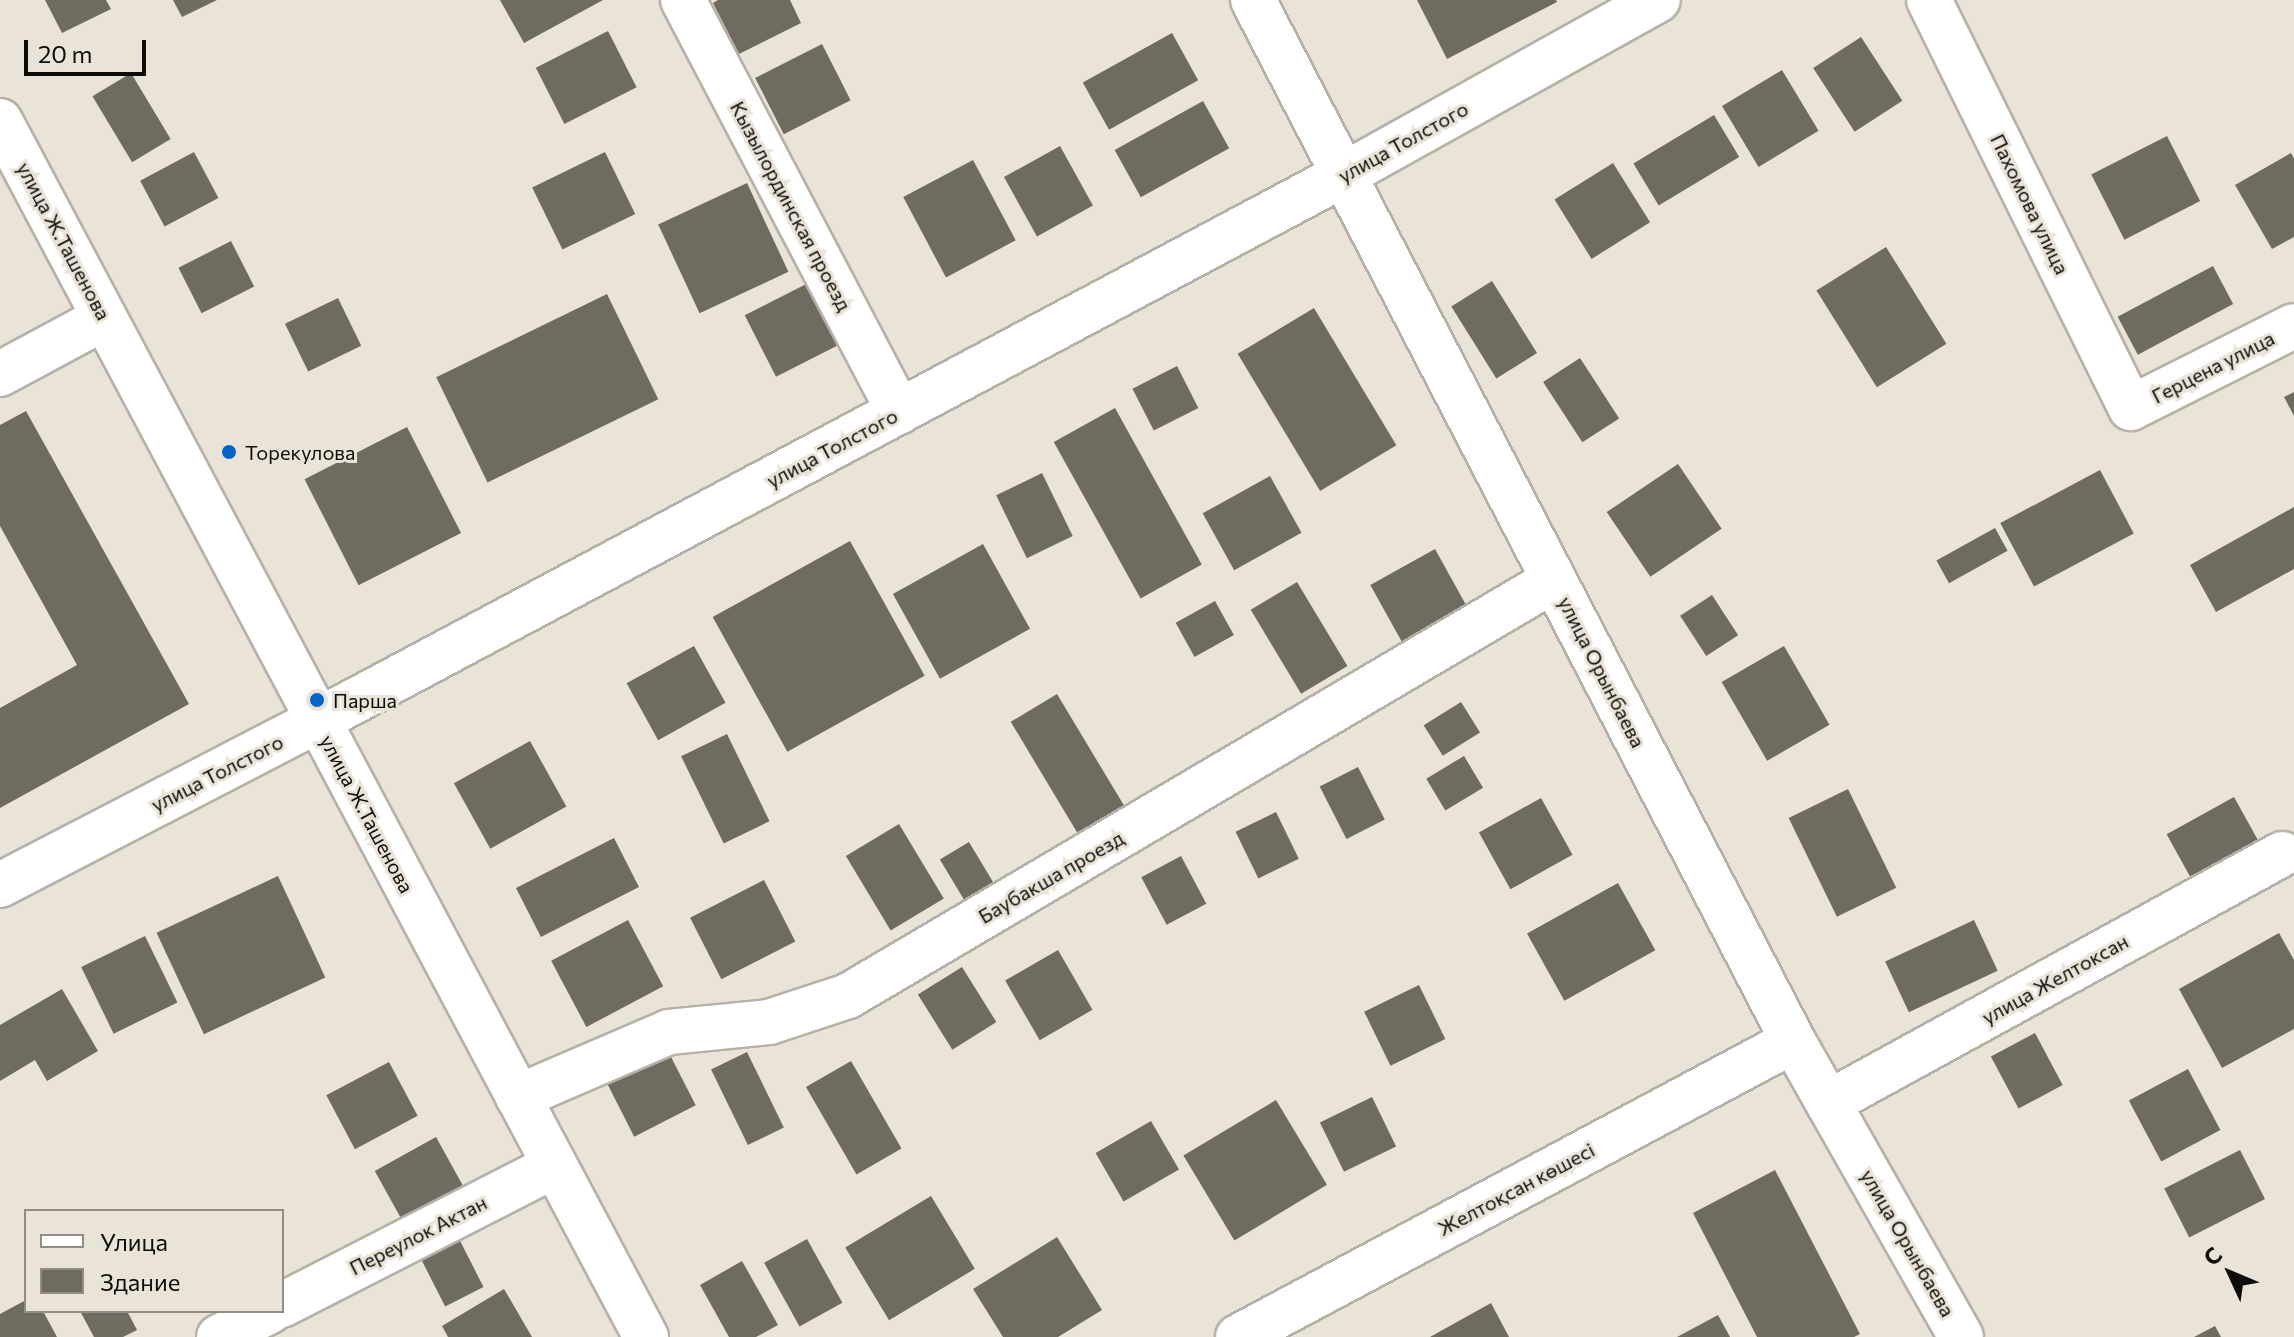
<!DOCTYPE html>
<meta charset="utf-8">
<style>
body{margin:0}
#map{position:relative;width:2294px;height:1337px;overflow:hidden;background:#e9e3d8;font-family:Commissioner,sans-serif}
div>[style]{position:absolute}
.building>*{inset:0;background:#706b61;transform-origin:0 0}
.roads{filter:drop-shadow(2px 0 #b6b1a6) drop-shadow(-2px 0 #b6b1a6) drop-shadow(0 2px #b6b1a6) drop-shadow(0 -2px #b6b1a6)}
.minor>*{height:44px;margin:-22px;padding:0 22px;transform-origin:22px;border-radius:22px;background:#fff}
.dots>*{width:22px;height:22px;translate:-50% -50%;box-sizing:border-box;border:4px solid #e9e3d8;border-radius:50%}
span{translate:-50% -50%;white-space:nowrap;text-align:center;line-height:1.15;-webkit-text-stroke:6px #e9e3d8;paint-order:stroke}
.street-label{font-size:20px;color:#0e0c08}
.poi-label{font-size:20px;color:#0e0c08}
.left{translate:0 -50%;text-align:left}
.legend{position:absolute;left:24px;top:1209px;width:260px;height:104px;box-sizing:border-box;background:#e9e3d8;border:2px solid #918d85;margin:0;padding:10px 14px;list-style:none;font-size:24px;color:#0e0c08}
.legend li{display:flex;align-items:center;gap:16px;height:40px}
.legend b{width:40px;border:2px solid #918d85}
.north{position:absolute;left:2190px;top:1233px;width:80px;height:80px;-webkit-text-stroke:6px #e9e3d8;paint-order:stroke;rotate:314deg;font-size:22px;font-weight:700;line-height:32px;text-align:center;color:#0e0c08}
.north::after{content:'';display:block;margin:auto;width:28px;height:36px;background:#0e0c08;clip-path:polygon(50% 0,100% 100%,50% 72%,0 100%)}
.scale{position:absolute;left:24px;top:40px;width:122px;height:36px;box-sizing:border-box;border:4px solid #0e0c08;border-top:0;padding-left:10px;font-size:24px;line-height:28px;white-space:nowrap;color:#0e0c08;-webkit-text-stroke:6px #e9e3d8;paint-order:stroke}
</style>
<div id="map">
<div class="building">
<i style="clip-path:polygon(45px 0,106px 0,111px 9px,62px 33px)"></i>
<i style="clip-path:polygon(173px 0,217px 0,182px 17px)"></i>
<i style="clip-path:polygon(500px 0,603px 0,524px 43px)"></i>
<i style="clip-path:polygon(718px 0,790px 0,801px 23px,739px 54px,713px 3px)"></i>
<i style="clip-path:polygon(1417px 0,1556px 0,1557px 2px,1447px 59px)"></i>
<i style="left:608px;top:31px;width:63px;height:81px;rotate:63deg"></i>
<i style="left:1172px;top:33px;width:54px;height:102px;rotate:61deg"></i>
<i style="left:1861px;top:37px;width:76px;height:57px;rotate:57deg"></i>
<i style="left:822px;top:44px;width:63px;height:75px;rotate:63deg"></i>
<i style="left:1782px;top:70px;width:71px;height:70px;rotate:59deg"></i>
<i style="left:131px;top:73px;width:77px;height:45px;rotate:59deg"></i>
<i style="left:1203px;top:101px;width:54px;height:101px;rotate:61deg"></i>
<i style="left:1714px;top:115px;width:49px;height:94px;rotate:59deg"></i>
<i style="left:2167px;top:136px;width:73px;height:85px;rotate:63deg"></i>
<i style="left:1060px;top:146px;width:68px;height:64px;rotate:61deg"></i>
<i style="left:194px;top:152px;width:52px;height:61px;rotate:62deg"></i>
<i style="left:605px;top:152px;width:69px;height:81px;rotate:64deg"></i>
<i style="clip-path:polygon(2291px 153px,2294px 159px,2294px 237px,2272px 249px,2235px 185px)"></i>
<i style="left:973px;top:160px;width:91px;height:79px;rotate:62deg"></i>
<i style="left:1613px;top:163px;width:70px;height:69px;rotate:58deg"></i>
<i style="left:747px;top:183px;width:98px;height:98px;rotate:65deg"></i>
<i style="left:231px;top:241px;width:51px;height:59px;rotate:63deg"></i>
<i style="left:1886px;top:247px;width:114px;height:82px;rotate:58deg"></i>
<i style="left:2213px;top:266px;width:43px;height:108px;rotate:62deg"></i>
<i style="left:816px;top:279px;width:69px;height:80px;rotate:63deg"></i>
<i style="left:1492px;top:281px;width:85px;height:48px;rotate:58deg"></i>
<i style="left:607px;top:294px;width:117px;height:190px;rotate:64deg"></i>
<i style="left:338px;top:298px;width:53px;height:59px;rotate:64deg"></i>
<i style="left:1314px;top:308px;width:160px;height:89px;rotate:59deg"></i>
<i style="left:1580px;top:358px;width:72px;height:44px;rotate:57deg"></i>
<i style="left:1177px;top:366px;width:47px;height:50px;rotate:63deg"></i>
<i style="clip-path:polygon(2294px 392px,2294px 416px,2284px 397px)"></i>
<i style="left:1115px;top:408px;width:179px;height:70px;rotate:61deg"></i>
<i style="clip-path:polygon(26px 411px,189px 704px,0 808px,0 708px,77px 665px,0 526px,0 425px)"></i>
<i style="left:407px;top:427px;width:119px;height:115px;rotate:63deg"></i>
<i style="left:1678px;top:464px;width:78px;height:86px;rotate:56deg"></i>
<i style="left:2100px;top:470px;width:72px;height:113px;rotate:62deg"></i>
<i style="left:1042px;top:473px;width:70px;height:51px;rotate:64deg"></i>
<i style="left:1270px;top:476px;width:65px;height:77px;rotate:61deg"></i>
<i style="clip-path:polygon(2294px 507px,2294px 569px,2216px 612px,2190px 565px)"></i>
<i style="left:1995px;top:528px;width:26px;height:67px;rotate:61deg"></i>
<i style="left:850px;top:541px;width:154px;height:157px;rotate:61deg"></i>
<i style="left:983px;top:544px;width:97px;height:103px;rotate:61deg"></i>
<i style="left:1435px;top:549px;width:76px;height:74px;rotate:61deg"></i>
<i style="left:1297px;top:582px;width:98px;height:54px;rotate:59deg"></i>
<i style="left:1712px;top:595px;width:48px;height:38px;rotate:57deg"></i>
<i style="left:1215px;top:601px;width:39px;height:45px;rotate:61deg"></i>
<i style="left:694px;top:646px;width:65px;height:77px;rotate:61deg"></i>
<i style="left:1784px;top:646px;width:91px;height:72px;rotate:60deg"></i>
<i style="left:1057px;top:694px;width:143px;height:54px;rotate:59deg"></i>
<i style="left:1461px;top:702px;width:36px;height:44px;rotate:58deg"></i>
<i style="left:727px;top:734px;width:97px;height:51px;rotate:64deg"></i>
<i style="left:530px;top:741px;width:75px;height:87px;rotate:61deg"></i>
<i style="left:1464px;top:756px;width:37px;height:44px;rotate:59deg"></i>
<i style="left:1358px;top:767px;width:59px;height:43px;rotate:63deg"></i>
<i style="left:1848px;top:789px;width:110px;height:66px;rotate:64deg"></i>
<i style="left:2234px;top:797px;width:65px;height:77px;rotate:61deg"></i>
<i style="left:1541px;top:798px;width:65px;height:71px;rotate:61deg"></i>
<i style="left:1276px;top:812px;width:52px;height:45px;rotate:64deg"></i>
<i style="left:899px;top:824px;width:87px;height:62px;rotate:59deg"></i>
<i style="left:614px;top:838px;width:55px;height:110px;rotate:63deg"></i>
<i style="left:969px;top:842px;width:51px;height:34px;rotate:59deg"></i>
<i style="left:1181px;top:856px;width:54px;height:45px;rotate:62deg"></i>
<i style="left:278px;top:876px;width:112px;height:134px;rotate:65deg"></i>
<i style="left:764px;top:880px;width:69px;height:83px;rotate:63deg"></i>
<i style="left:1618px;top:883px;width:77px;height:104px;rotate:61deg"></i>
<i style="left:628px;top:920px;width:75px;height:87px;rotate:62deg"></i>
<i style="left:1974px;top:920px;width:56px;height:98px;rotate:65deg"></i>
<i style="clip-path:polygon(2279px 933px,2294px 960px,2294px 1029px,2222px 1068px,2179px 989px)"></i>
<i style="left:145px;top:936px;width:74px;height:71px;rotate:64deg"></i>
<i style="left:1058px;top:950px;width:69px;height:61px;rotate:60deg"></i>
<i style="left:962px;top:967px;width:65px;height:52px;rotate:58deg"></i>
<i style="left:1419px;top:985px;width:60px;height:61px;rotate:64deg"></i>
<i style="clip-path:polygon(62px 989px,98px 1051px,47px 1081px,35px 1060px,0 1081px,0 1025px)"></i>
<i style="left:2035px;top:1033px;width:59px;height:50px;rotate:62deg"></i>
<i style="left:668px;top:1051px;width:61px;height:69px;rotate:63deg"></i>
<i style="left:747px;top:1052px;width:84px;height:40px;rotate:64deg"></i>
<i style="left:851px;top:1061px;width:101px;height:52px;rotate:60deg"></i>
<i style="left:389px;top:1062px;width:61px;height:71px;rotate:62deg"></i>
<i style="left:2188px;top:1069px;width:69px;height:67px;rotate:62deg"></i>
<i style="left:1372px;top:1097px;width:55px;height:58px;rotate:64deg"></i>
<i style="left:1276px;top:1100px;width:99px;height:108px;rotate:59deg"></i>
<i style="left:1151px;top:1121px;width:56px;height:64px;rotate:60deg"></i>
<i style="left:436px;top:1137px;width:62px;height:70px;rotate:61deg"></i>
<i style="left:2240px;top:1150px;width:55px;height:85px;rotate:63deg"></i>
<i style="clip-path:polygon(1775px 1170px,1860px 1334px,1854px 1337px,1757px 1337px,1693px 1213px)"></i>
<i style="left:931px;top:1196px;width:85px;height:100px;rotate:59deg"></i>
<i style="left:454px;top:1229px;width:65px;height:43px;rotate:63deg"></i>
<i style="clip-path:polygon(1057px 1237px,1102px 1310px,1058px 1337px,1003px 1337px,973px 1289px)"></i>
<i style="left:807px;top:1239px;width:73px;height:49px;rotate:61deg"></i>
<i style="clip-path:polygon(742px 1261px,778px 1325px,756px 1337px,729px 1337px,700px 1285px)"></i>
<i style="clip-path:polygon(504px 1289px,532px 1337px,448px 1337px,442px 1326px)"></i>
<i style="clip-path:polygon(26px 1300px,26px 1311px,43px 1311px,57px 1337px,0 1337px,0 1314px)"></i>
<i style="clip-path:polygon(1491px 1303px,1509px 1337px,1430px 1337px)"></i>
<i style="clip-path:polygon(80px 1311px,127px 1311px,137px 1330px,123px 1337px,94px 1337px)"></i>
<i style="clip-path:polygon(1718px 1315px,1730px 1337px,1677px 1337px)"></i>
<i style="clip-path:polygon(2215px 1326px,2221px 1337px,2194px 1337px)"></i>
</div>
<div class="roads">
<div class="minor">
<i style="left:683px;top:0;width:465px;rotate:62.3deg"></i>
<i style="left:1253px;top:0;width:1173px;rotate:62.58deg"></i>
<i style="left:1793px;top:1041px;width:340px;rotate:60.4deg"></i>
<i style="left:1929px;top:0;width:455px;rotate:63.7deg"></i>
<i style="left:2131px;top:408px;width:182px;rotate:-26.7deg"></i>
<i style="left:0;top:121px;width:1377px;rotate:62.02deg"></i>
<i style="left:0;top:374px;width:118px;rotate:-28.3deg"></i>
<i style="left:0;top:885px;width:357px;rotate:-27.4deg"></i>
<i style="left:317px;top:721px;width:1164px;rotate:-28.02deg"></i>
<i style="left:1345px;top:174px;width:358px;rotate:-29.1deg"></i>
<i style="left:518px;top:1097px;width:164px;rotate:-23.3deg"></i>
<i style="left:669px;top:1032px;width:100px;rotate:-5.7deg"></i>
<i style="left:769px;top:1022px;width:83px;rotate:-18.2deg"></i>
<i style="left:848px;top:996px;width:819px;rotate:-30.51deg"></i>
<i style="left:1828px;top:1103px;width:518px;rotate:-28.74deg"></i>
<i style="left:282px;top:1305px;width:305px;rotate:-27.1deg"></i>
<i style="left:219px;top:1337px;width:57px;rotate:-27deg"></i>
<i style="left:1238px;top:1337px;width:629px;rotate:-28.07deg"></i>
</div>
</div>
<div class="dots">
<i style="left:229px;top:452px;background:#0065cd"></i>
<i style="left:317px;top:700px;background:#0065cd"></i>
</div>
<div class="street-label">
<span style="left:1403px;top:142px;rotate:-29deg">улица Толстого</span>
<span style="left:2030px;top:204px;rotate:64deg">Пахомова улица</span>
<span style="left:791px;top:206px;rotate:62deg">Кызылординская проезд</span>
<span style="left:64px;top:241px;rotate:62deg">улица Ж.Ташенова</span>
<span style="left:2213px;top:367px;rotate:-27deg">Герцена улица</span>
<span style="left:832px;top:448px;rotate:-28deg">улица Толстого</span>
<span style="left:1602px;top:672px;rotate:63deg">улица Орынбаева</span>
<span style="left:217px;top:773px;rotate:-27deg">улица Толстого</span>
<span style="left:367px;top:814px;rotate:62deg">улица Ж.Ташенова</span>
<span style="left:1051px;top:877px;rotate:-30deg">Баубакша проезд</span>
<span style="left:2055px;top:979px;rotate:-29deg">улица Желтоксан</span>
<span style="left:1516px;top:1189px;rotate:-28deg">Желтоқсан көшесі</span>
<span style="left:418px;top:1235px;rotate:-27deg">Переулок Актан</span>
<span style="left:1908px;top:1243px;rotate:60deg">улица Орынбаева</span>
</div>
<div class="poi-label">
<span class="left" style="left:245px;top:452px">Торекулова</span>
<span class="left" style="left:333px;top:700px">Парша</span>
</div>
<ul class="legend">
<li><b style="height:10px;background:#fff"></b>Улица</li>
<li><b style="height:22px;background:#706b61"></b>Здание</li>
</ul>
<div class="north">С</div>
<div class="scale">20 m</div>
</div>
